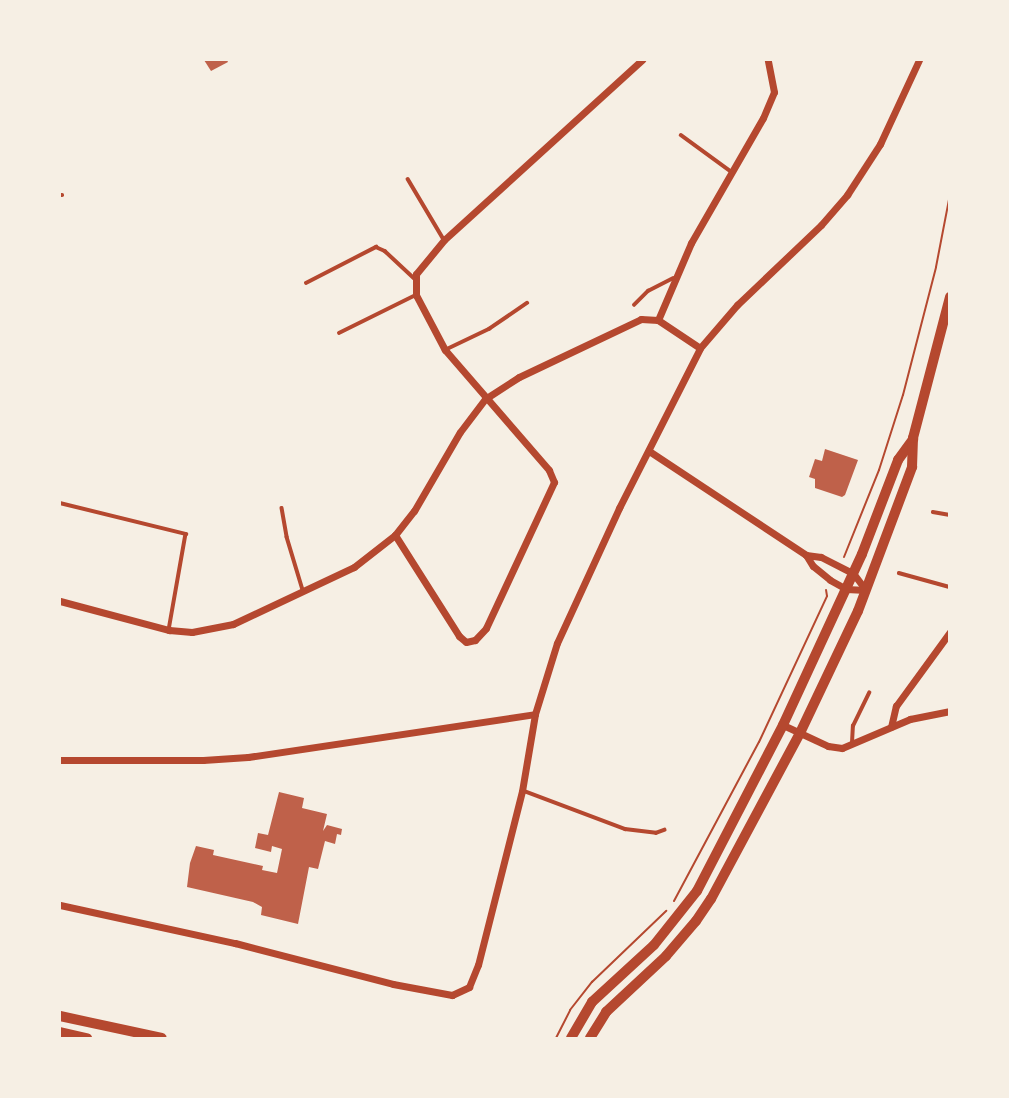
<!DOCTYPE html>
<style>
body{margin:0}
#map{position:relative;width:1009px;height:1098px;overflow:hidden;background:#f6efe4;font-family:"Libre Baskerville",serif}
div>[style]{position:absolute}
.building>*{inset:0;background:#bf614a}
.path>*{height:2px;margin:-1px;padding:0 1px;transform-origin:1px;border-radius:1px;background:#b5482f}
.service>*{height:3.5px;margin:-1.75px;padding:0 1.75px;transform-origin:1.75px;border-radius:1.75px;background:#b5482f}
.minor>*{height:7px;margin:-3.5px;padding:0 3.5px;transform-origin:3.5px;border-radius:3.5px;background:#b5482f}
.secondary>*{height:10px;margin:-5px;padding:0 5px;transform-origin:5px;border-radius:5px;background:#b5482f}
.trunk>*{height:10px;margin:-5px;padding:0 5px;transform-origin:5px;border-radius:5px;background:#b5482f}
span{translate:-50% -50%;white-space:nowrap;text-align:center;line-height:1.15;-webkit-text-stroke:7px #f6efe4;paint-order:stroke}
.frame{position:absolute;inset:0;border:61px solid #f6efe4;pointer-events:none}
</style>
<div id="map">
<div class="building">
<i style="clip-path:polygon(204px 60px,227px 60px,228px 62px,211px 71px)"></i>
<i style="clip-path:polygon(825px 449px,858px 460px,845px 495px,842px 497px,815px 488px,815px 479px,809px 477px,815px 459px,822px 461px)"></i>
<i style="clip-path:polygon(279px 792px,304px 798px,302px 808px,327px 814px,323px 831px,327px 825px,342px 829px,341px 835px,337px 834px,335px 844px,325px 841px,318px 869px,309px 867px,298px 924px,261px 915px,262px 907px,253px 902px,187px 887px,190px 863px,196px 846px,214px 850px,213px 855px,263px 866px,262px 870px,277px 873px,282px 849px,272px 846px,271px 852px,255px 848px,258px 833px,268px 835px)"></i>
</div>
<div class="path">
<i style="left:844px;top:557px;width:94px;rotate:-68.1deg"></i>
<i style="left:879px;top:470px;width:79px;rotate:-72.3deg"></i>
<i style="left:903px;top:395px;width:132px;rotate:-75.5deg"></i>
<i style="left:936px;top:267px;width:74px;rotate:-79.1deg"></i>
<i style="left:674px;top:901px;width:180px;rotate:-61.9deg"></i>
<i style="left:759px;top:742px;width:161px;rotate:-65deg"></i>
<i style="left:827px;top:596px;width:6px;rotate:-99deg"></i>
<i style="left:556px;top:1038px;width:31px;rotate:-63deg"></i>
<i style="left:570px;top:1010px;width:36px;rotate:-52deg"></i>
<i style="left:592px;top:982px;width:103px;rotate:-43.8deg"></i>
</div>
<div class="service">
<i style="left:681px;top:135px;width:63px;rotate:36deg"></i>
<i style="left:408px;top:179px;width:69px;rotate:59.3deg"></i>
<i style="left:60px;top:195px;width:2px"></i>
<i style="left:306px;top:283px;width:79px;rotate:-27.2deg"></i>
<i style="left:376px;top:247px;width:10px;rotate:24deg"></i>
<i style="left:385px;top:251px;width:41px;rotate:43deg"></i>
<i style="left:634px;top:305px;width:20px;rotate:-45deg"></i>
<i style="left:648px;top:291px;width:28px;rotate:-27deg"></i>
<i style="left:339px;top:333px;width:84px;rotate:-26.3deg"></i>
<i style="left:447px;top:349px;width:47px;rotate:-25.5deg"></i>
<i style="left:489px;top:329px;width:46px;rotate:-34.4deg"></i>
<i style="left:60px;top:503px;width:130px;rotate:13.8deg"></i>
<i style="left:186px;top:534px;width:97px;rotate:100deg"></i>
<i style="left:282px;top:508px;width:29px;rotate:80deg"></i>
<i style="left:287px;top:537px;width:55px;rotate:73.2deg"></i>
<i style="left:933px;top:512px;width:17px;rotate:10deg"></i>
<i style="left:899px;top:573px;width:53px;rotate:15.4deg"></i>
<i style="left:852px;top:743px;width:17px;rotate:-87deg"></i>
<i style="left:853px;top:726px;width:37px;rotate:-64deg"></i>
<i style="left:524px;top:791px;width:108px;rotate:20.6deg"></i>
<i style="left:625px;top:829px;width:31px;rotate:7deg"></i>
<i style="left:656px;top:833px;width:9px;rotate:-21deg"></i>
</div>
<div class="minor">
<i style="left:658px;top:320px;width:84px;rotate:-66.8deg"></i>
<i style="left:691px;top:243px;width:144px;rotate:-60.1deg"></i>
<i style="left:763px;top:118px;width:28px;rotate:-67deg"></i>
<i style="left:774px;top:92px;width:33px;rotate:-101deg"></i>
<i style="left:649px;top:451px;width:188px;rotate:33.5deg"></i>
<i style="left:806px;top:555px;width:15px;rotate:8deg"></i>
<i style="left:821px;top:557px;width:36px;rotate:27deg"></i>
<i style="left:853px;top:573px;width:21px;rotate:53deg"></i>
<i style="left:395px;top:535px;width:120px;rotate:57.6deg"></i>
<i style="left:459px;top:636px;width:9px;rotate:41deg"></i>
<i style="left:466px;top:642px;width:9px;rotate:-13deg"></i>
<i style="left:475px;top:640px;width:16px;rotate:-47deg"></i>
<i style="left:486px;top:628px;width:161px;rotate:-65deg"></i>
<i style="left:554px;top:482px;width:13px;rotate:-113deg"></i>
<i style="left:549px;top:470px;width:159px;rotate:-130.9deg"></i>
<i style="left:445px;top:350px;width:62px;rotate:-117.8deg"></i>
<i style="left:416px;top:295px;width:21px;rotate:-90deg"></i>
<i style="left:416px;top:274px;width:44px;rotate:-50.5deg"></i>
<i style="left:444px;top:240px;width:268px;rotate:-42.3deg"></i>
<i style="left:806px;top:555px;width:13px;rotate:58deg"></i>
<i style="left:813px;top:566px;width:22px;rotate:39deg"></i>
<i style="left:830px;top:580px;width:18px;rotate:29deg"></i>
<i style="left:846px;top:589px;width:20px;rotate:3deg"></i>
<i style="left:60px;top:601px;width:113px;rotate:14.9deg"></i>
<i style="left:169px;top:630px;width:23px;rotate:5deg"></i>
<i style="left:192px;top:632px;width:42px;rotate:-11deg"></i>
<i style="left:233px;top:624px;width:134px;rotate:-25.2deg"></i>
<i style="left:354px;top:567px;width:52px;rotate:-38deg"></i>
<i style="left:395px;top:535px;width:31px;rotate:-52deg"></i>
<i style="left:414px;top:511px;width:91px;rotate:-59.8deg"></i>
<i style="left:460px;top:432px;width:41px;rotate:-52.9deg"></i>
<i style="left:485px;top:399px;width:40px;rotate:-32.9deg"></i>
<i style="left:519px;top:377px;width:135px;rotate:-25.4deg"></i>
<i style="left:641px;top:319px;width:17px;rotate:3deg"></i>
<i style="left:658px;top:320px;width:50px;rotate:33.7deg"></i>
<i style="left:783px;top:725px;width:50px;rotate:25deg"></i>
<i style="left:828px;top:746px;width:14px;rotate:8deg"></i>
<i style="left:842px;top:748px;width:74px;rotate:-23.1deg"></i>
<i style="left:910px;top:719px;width:41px;rotate:-11.3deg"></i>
<i style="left:891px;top:727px;width:22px;rotate:-77deg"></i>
<i style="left:896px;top:706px;width:92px;rotate:-53.9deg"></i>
<i style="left:60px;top:760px;width:143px"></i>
<i style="left:203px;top:760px;width:45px;rotate:-3.8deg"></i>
<i style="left:248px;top:757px;width:290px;rotate:-8.5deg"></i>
<i style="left:60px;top:905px;width:179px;rotate:12.3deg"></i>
<i style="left:235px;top:943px;width:163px;rotate:14.5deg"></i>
<i style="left:393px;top:984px;width:60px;rotate:10.6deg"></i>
<i style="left:452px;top:995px;width:19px;rotate:-25deg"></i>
<i style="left:469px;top:987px;width:24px;rotate:-68deg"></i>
<i style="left:478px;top:965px;width:179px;rotate:-75.8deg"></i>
<i style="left:522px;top:791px;width:78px;rotate:-80.4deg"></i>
<i style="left:535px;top:714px;width:74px;rotate:-72.8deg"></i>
<i style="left:557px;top:643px;width:149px;rotate:-65.3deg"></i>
<i style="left:619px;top:508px;width:179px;rotate:-63.1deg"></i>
<i style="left:700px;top:348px;width:57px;rotate:-49.3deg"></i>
<i style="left:737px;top:305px;width:116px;rotate:-43.6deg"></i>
<i style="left:821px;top:225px;width:40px;rotate:-49deg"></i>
<i style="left:847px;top:195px;width:61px;rotate:-57.1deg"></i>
<i style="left:880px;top:144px;width:93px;rotate:-65.1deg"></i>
</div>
<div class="secondary">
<i style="left:571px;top:1038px;width:42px;rotate:-59.7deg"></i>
<i style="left:592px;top:1002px;width:84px;rotate:-42.6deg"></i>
<i style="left:654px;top:945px;width:69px;rotate:-51.5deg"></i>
<i style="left:697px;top:891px;width:187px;rotate:-62.6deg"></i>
<i style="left:783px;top:725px;width:188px;rotate:-65.2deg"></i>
<i style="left:862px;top:554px;width:101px;rotate:-69deg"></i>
<i style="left:898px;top:460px;width:26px;rotate:-54deg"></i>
<i style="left:590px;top:1038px;width:31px;rotate:-58deg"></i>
<i style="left:606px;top:1012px;width:82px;rotate:-43deg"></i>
<i style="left:666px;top:956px;width:46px;rotate:-49.4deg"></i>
<i style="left:696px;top:921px;width:27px;rotate:-56deg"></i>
<i style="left:711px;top:899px;width:188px;rotate:-61.8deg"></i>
<i style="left:800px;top:733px;width:135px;rotate:-64.6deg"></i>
<i style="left:858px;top:611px;width:154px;rotate:-69.4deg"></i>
<i style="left:912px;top:467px;width:29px;rotate:-88deg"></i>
<i style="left:913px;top:438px;width:146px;rotate:-75.3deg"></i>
</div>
<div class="trunk">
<i style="left:60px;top:1016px;width:104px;rotate:12.2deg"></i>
<i style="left:60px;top:1032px;width:28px;rotate:13deg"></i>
</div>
<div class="frame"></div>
</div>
